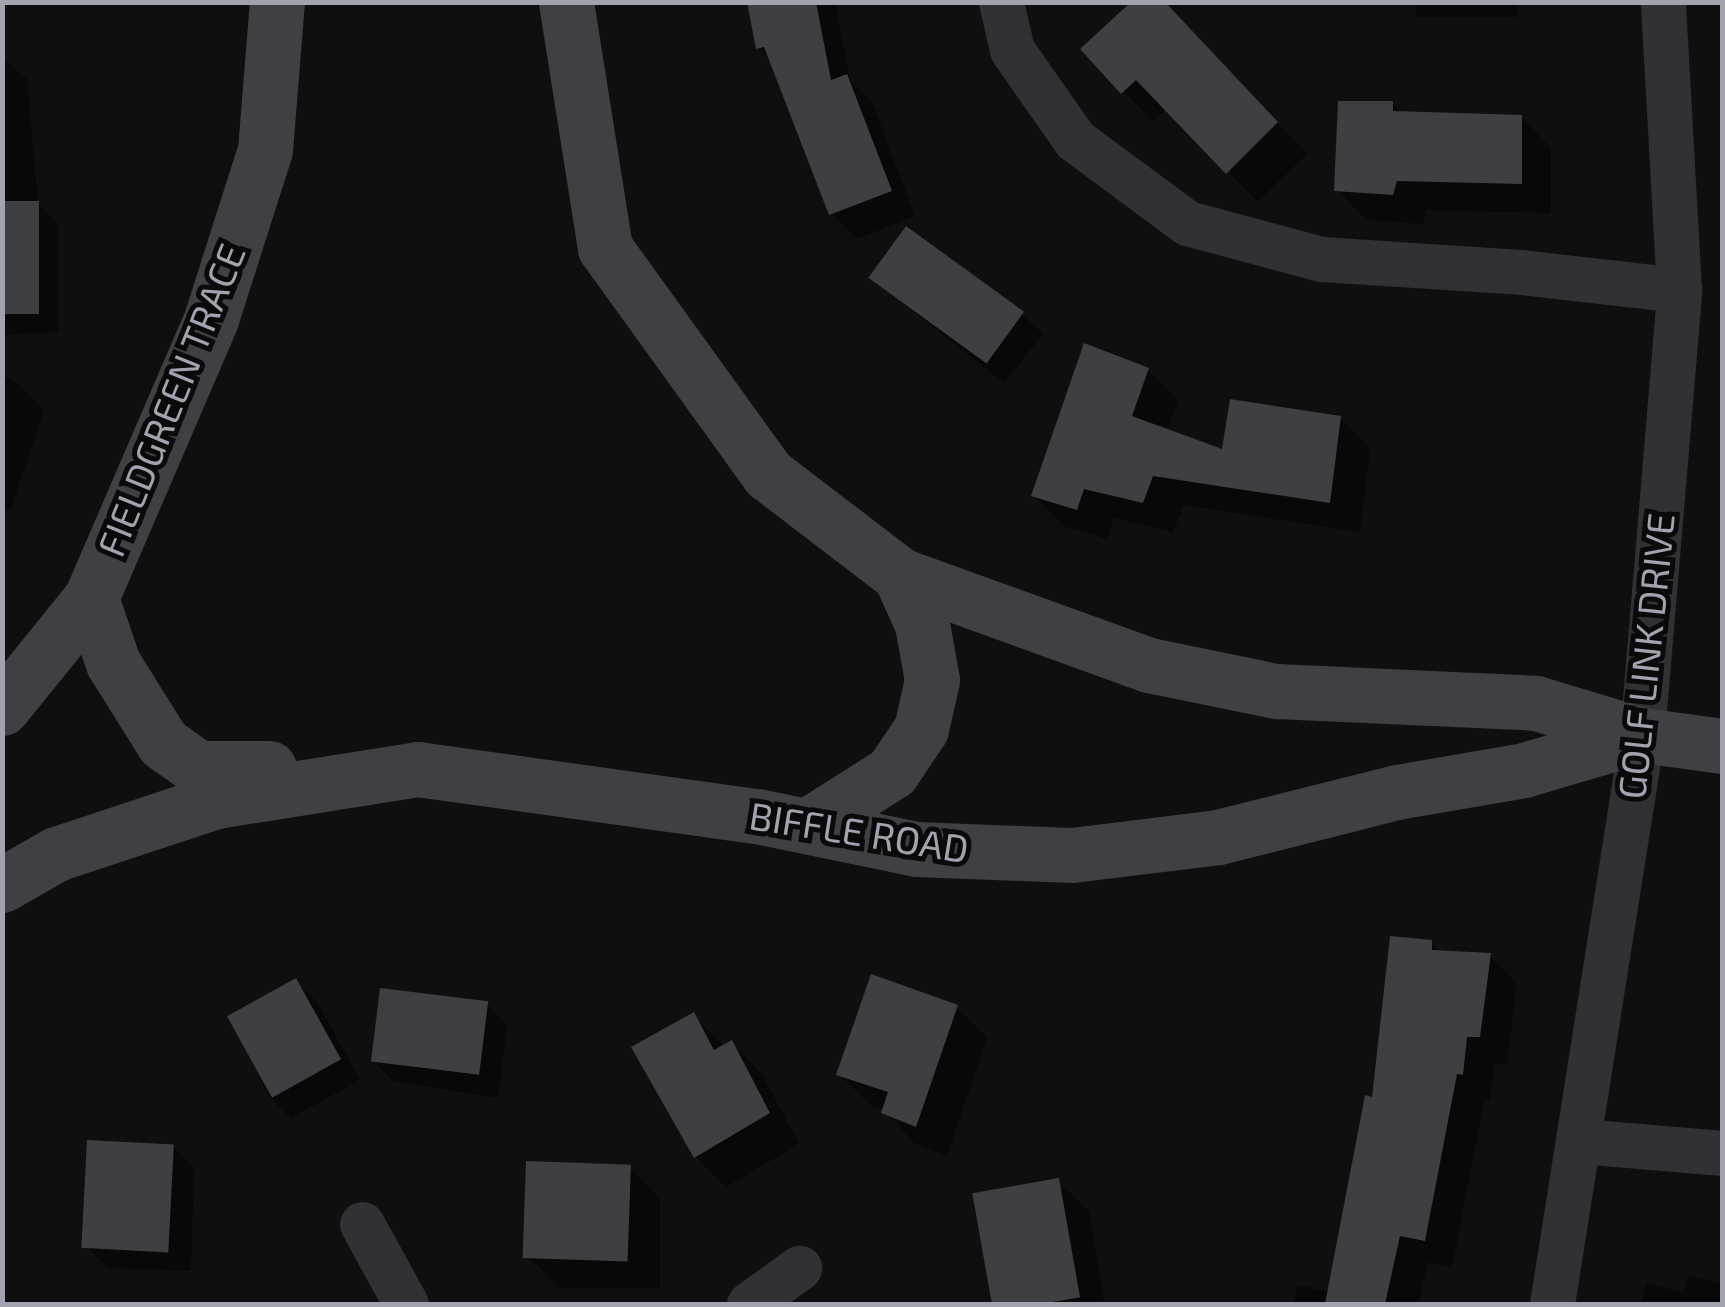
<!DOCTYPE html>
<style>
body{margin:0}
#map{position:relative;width:1725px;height:1307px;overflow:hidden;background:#0f0f10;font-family:"Exo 2",sans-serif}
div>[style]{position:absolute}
.shadow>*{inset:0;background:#0007;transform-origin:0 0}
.building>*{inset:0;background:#3e3f43;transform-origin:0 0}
.street>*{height:45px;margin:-22.5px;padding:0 22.5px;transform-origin:22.5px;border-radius:22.5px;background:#303035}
.secondary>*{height:55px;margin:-27.5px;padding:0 27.5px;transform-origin:27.5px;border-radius:27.5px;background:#3f3f44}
span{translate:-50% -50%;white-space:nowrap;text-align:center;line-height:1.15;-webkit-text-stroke:10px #0a0a0b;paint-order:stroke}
.street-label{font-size:38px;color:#a1a4af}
.frame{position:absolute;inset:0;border:5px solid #a1a4af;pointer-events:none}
</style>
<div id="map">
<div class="shadow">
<i style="clip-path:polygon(750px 2px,835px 2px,850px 80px,872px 102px,915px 216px,857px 239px,831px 214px,773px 62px,758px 47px)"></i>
<i style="clip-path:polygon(1162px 2px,1307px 154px,1258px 202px,1167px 109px,1153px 122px,1083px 49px)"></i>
<i style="left:1416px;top:2px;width:101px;height:15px"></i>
<i style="clip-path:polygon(2px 58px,27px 79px,38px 203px,58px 224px,58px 332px,2px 335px)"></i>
<i style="clip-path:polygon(1392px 103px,1403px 114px,1521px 117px,1551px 148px,1551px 213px,1427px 210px,1423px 224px,1367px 220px,1337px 190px)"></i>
<i style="clip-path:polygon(906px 229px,1022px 314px,1043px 334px,1004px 383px,871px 278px)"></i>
<i style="clip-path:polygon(1148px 370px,1178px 401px,1167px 432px,1224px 452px,1340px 419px,1370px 449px,1360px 532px,1184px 505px,1173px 532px,1114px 518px,1107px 539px,1064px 526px,1034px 496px)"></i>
<i style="clip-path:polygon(2px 376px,13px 380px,44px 411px,10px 511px,2px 508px)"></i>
<i style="clip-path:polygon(1431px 942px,1441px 953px,1490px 956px,1517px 983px,1507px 1064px,1494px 1064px,1490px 1102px,1484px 1101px,1452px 1268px,1428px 1262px,1418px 1304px,1293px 1304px,1298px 1285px,1330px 1292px,1374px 1100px)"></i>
<i style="clip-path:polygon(296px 981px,317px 1002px,360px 1080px,291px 1118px,270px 1098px,230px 1017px)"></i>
<i style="clip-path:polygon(487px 1004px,507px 1025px,498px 1098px,393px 1081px,372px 1060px)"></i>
<i style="clip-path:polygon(956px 1007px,987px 1038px,947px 1156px,914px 1143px,885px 1110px,870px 1105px,839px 1074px)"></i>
<i style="clip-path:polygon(693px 1015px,725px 1047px,732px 1043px,762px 1074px,799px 1144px,726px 1187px,696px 1157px)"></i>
<i style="clip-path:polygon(173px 1147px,194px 1167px,191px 1271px,107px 1268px,87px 1247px)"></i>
<i style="clip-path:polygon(630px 1168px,660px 1198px,660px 1288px,559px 1288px,529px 1257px)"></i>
<i style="clip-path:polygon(1058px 1181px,1089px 1212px,1105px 1304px,994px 1304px,975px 1194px)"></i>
<i style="clip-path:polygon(1688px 1275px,1722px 1284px,1722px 1304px,1640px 1304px,1646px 1283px,1684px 1293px)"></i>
</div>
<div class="building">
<i style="clip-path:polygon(747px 2px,816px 2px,831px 80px,847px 74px,892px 191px,829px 215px,764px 47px,756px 49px)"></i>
<i style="clip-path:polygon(1131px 2px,1165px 2px,1278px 122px,1226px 174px,1136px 80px,1121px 94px,1080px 49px)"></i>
<i style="clip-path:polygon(1338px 101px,1393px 101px,1393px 111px,1522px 115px,1522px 184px,1397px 181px,1393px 195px,1334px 191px)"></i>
<i style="left:2px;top:201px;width:37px;height:113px"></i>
<i style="left:906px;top:226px;width:146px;height:64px;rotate:36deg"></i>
<i style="clip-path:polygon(1084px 343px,1149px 368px,1132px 416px,1222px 449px,1230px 399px,1341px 416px,1330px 503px,1153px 476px,1143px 503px,1084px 489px,1077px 510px,1031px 496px)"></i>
<i style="clip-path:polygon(1390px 936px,1432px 940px,1432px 950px,1491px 953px,1480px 1037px,1467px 1037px,1463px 1075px,1457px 1074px,1425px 1241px,1400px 1236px,1385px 1304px,1325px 1304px,1365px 1095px,1372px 1097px)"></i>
<i style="clip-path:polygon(871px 974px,958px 1005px,916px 1127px,881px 1113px,888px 1092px,836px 1075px)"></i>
<i style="left:296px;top:978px;width:93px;height:79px;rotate:61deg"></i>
<i style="left:380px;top:988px;width:109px;height:74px;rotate:7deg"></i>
<i style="clip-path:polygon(694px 1012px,714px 1050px,732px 1040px,770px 1113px,694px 1158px,631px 1047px)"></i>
<i style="left:87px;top:1140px;width:87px;height:108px;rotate:3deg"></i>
<i style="left:526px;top:1161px;width:105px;height:97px;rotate:2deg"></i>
<i style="left:1059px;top:1178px;width:121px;height:88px;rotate:80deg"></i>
</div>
<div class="street">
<i style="left:1001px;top:2px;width:49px;rotate:77.1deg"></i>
<i style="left:1012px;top:50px;width:110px;rotate:55deg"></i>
<i style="left:1075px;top:140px;width:139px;rotate:36.5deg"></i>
<i style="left:1187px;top:223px;width:139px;rotate:15deg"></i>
<i style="left:1321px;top:259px;width:200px;rotate:3.7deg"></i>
<i style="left:1521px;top:272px;width:159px;rotate:6.5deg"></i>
<i style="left:1580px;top:1141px;width:143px;rotate:4.8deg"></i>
<i style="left:362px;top:1224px;width:91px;rotate:61.2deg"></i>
<i style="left:749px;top:1304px;width:62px;rotate:-35.8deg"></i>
<i style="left:1552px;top:1304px;width:576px;rotate:-81.01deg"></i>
<i style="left:1642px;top:735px;width:447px;rotate:-85.2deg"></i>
<i style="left:1679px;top:290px;width:288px;rotate:-93.2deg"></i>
</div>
<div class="secondary">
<i style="left:566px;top:2px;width:249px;rotate:81deg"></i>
<i style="left:605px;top:248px;width:279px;rotate:54.2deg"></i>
<i style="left:768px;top:474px;width:166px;rotate:37.4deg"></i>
<i style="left:900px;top:575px;width:265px;rotate:19.9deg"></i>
<i style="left:1149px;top:665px;width:130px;rotate:11.6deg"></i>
<i style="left:1276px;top:691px;width:260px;rotate:2.6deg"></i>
<i style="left:1536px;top:703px;width:111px;rotate:16.8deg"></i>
<i style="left:91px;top:598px;width:69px;rotate:71.3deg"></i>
<i style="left:113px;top:663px;width:94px;rotate:58deg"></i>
<i style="left:163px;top:743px;width:43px;rotate:35.5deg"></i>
<i style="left:198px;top:768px;width:71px"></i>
<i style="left:2px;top:708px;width:141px;rotate:-51deg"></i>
<i style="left:91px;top:598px;width:304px;rotate:-66.7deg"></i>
<i style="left:211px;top:319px;width:177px;rotate:-72.3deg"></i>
<i style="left:265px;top:150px;width:148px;rotate:-85.4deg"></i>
<i style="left:807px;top:826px;width:101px;rotate:-32.4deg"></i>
<i style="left:892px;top:772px;width:52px;rotate:-56deg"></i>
<i style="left:921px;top:729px;width:50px;rotate:-77.3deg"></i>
<i style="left:932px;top:680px;width:57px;rotate:-100.1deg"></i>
<i style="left:922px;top:624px;width:54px;rotate:-114.2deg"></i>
<i style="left:2px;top:885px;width:62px;rotate:-29.9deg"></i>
<i style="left:56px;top:854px;width:169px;rotate:-18.3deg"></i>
<i style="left:216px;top:801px;width:204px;rotate:-9deg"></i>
<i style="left:417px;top:769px;width:343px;rotate:7.9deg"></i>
<i style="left:757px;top:816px;width:162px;rotate:11.7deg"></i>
<i style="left:916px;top:849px;width:156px;rotate:2.2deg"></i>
<i style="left:1072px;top:855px;width:147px;rotate:-7deg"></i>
<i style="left:1218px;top:837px;width:185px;rotate:-14.1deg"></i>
<i style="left:1397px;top:792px;width:129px;rotate:-9.8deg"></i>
<i style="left:1524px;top:770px;width:123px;rotate:-16.5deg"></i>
<i style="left:1642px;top:735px;width:81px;rotate:7.8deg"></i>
</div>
<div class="street-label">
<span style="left:171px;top:400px;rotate:-68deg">FIELDGREEN TRACE</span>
<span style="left:1646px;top:656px;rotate:-84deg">GOLF LINK DRIVE</span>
<span style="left:859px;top:832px;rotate:9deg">BIFFLE ROAD</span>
</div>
<div class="frame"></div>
</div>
